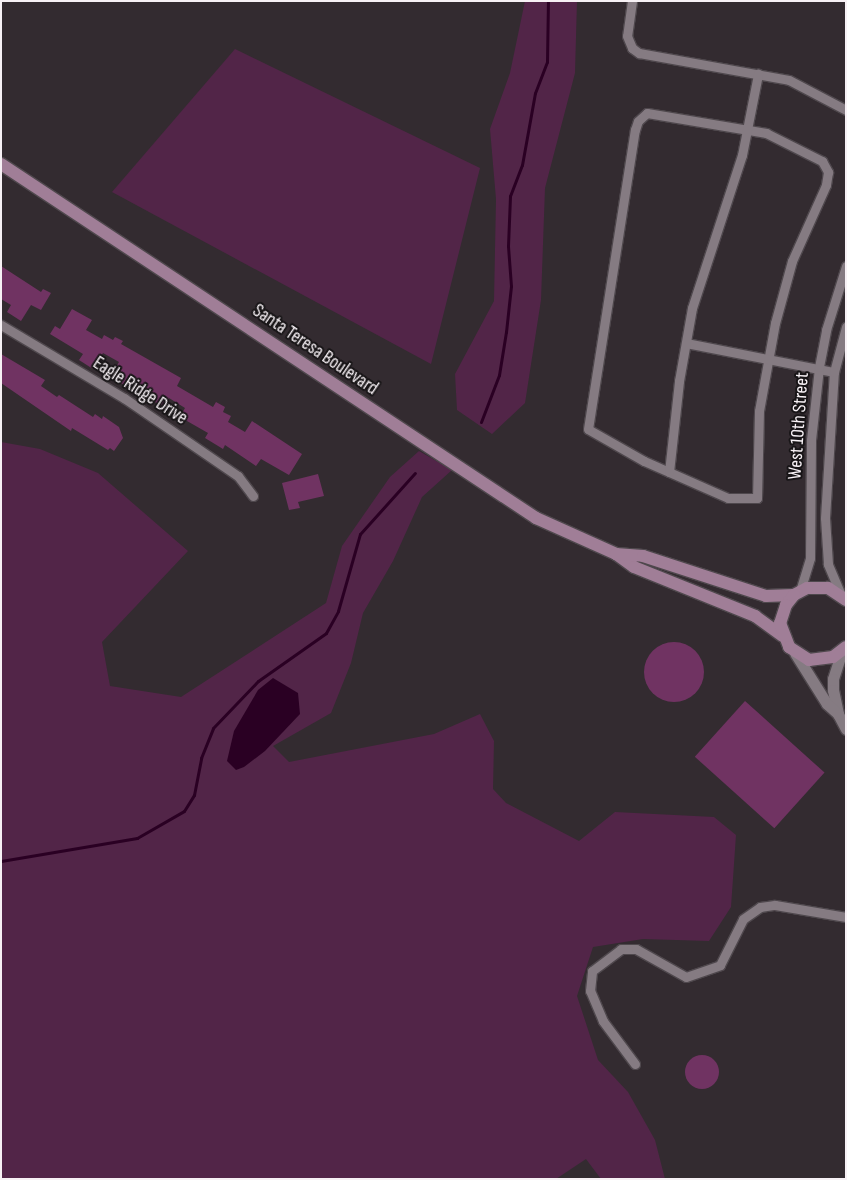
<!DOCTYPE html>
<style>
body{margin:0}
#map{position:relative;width:847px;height:1180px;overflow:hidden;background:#332b30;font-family:"Sofia Sans Condensed",sans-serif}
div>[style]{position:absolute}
.green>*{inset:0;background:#522548}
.water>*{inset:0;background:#2a0023}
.stream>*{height:3px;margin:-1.5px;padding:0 1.5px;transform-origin:1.5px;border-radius:1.5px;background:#2a0023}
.building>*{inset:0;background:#703362;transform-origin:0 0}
.round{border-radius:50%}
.roads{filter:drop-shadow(1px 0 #4f484d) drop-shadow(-1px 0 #4f484d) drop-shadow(0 1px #4f484d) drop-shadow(0 -1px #4f484d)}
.minor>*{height:9px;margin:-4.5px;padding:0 4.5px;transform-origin:4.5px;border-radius:4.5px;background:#857b82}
.tertiary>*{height:11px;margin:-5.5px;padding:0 5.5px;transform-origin:5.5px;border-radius:5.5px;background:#857b82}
.secondary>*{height:12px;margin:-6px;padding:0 6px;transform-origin:6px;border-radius:6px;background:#a07e97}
span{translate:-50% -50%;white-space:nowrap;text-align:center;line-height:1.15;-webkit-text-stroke:4px #181517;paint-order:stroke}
.street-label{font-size:19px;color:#f7f1f5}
.frame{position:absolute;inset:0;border:2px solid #f7f1f5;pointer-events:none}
</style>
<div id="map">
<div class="green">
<i style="clip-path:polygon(525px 1px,577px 1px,575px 73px,545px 188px,541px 300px,525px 403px,492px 434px,457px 410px,455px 374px,494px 301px,496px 199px,490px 129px,510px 73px)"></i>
<i style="clip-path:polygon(235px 49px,480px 168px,431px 364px,112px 192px)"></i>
<i style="clip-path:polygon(1px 442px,40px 449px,98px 473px,188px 551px,102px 642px,110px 686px,181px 697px,326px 603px,342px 546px,390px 477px,419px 451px,452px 470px,422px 497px,393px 561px,363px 613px,351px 663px,331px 713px,273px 746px,289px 762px,434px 734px,480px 714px,494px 741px,493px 789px,506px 803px,579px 841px,615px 812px,714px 817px,736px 835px,731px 907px,709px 941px,643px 939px,593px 947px,577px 996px,598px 1060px,628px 1092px,655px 1140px,665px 1179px,601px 1179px,586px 1159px,556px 1179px,1px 1179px)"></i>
</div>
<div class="water">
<i style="clip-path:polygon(273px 678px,298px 693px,300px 714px,265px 751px,244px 767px,236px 770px,227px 761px,234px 731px,258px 690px)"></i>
</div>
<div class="stream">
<i style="left:481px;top:422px;width:50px;rotate:-69deg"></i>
<i style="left:499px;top:375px;width:44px;rotate:-80.8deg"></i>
<i style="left:506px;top:332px;width:46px;rotate:-83.8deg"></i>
<i style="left:511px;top:286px;width:40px;rotate:-94.3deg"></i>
<i style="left:508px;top:246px;width:50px;rotate:-87.7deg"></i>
<i style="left:510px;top:196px;width:33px;rotate:-69deg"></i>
<i style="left:522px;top:165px;width:73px;rotate:-79.8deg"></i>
<i style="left:535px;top:93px;width:33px;rotate:-69deg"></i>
<i style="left:547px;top:62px;width:61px;rotate:-89.1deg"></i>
<i style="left:1px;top:861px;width:138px;rotate:-9.6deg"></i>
<i style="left:137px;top:838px;width:54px;rotate:-29.9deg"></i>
<i style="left:184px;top:811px;width:19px;rotate:-58deg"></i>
<i style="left:194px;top:795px;width:38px;rotate:-79deg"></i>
<i style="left:201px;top:758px;width:32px;rotate:-68deg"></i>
<i style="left:213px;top:728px;width:65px;rotate:-46.2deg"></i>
<i style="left:258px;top:681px;width:83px;rotate:-35.2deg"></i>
<i style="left:326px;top:633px;width:25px;rotate:-61deg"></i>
<i style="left:338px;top:611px;width:80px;rotate:-74.1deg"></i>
<i style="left:360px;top:534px;width:82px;rotate:-48deg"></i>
</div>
<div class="building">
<i style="clip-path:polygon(1px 266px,41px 292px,43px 289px,51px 293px,41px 310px,31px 305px,21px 321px,7px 312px,11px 305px,1px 299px)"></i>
<i style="clip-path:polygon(72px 309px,92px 320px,86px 330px,102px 339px,104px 335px,113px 340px,115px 337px,123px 341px,121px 344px,181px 378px,177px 386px,213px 407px,216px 402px,225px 407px,223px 412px,231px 416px,228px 422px,245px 432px,252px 421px,302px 454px,289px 475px,261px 459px,256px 466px,225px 445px,223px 449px,205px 438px,208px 433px,180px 417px,185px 408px,169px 398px,164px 407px,110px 377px,119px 362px,103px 353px,93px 369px,79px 360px,83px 354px,50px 334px,55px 326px,60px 329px)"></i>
<i style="clip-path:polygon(1px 354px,45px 380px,41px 386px,57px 397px,59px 395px,93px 417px,95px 414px,102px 419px,103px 416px,119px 427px,123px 438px,114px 451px,110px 448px,108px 450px,72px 428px,71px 431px,1px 383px)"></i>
<i style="clip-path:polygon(318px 474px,324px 496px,298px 502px,300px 508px,289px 510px,282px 483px)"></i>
<i class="round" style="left:644px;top:642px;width:60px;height:60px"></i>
<i style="left:745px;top:701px;width:107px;height:75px;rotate:42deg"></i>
<i class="round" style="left:685px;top:1055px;width:34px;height:34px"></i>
</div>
<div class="roads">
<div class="minor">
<i style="left:632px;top:1px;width:35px;rotate:98deg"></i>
<i style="left:627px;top:36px;width:13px;rotate:67deg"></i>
<i style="left:632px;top:48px;width:9px;rotate:36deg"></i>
<i style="left:639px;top:53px;width:152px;rotate:10.2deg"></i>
<i style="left:789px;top:80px;width:64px;rotate:27.8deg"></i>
<i style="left:647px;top:113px;width:121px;rotate:9.5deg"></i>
<i style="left:766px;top:133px;width:63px;rotate:26.6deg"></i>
<i style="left:822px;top:161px;width:13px;rotate:61deg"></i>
<i style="left:828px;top:172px;width:13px;rotate:99deg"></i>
<i style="left:826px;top:185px;width:83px;rotate:114.1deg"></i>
<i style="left:792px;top:261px;width:64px;rotate:105.3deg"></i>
<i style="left:775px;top:323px;width:89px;rotate:100.3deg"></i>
<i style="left:759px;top:411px;width:87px;rotate:91.3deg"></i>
<i style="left:757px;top:498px;width:29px;rotate:180deg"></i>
<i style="left:728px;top:498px;width:92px;rotate:-156.2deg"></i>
<i style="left:644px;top:461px;width:64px;rotate:-150.3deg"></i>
<i style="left:588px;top:429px;width:303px;rotate:-81.1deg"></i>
<i style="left:635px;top:130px;width:9px;rotate:-72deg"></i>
<i style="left:638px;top:121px;width:12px;rotate:-42deg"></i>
<i style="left:1px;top:325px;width:143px;rotate:30.7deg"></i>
<i style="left:124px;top:398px;width:138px;rotate:34.4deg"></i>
<i style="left:238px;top:476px;width:25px;rotate:53deg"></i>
<i style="left:686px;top:343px;width:151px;rotate:11.1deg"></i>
<i style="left:669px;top:472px;width:92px;rotate:-83.7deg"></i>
<i style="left:679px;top:381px;width:74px;rotate:-79.9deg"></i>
<i style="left:692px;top:308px;width:161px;rotate:-71.9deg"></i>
<i style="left:742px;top:155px;width:83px;rotate:-78.8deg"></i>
<i style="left:800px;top:591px;width:34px;rotate:-73deg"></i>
<i style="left:810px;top:558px;width:118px;rotate:-89.5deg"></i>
<i style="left:811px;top:440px;width:73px;rotate:-83.7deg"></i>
<i style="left:819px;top:367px;width:38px;rotate:-79deg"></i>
<i style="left:826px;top:330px;width:67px;rotate:-72.6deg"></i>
<i style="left:841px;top:595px;width:34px;rotate:-113deg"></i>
<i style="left:828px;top:564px;width:46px;rotate:-93.7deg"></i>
<i style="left:825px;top:518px;width:146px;rotate:-86.5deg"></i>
<i style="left:834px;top:372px;width:47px;rotate:-75.1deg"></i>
<i style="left:635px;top:1064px;width:54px;rotate:-126.7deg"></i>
<i style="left:603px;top:1021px;width:33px;rotate:-113deg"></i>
<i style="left:590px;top:991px;width:20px;rotate:-84deg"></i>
<i style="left:592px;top:971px;width:36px;rotate:-37deg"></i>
<i style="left:621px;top:949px;width:15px"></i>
<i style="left:636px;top:949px;width:57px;rotate:29.2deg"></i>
<i style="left:686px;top:977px;width:36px;rotate:-19deg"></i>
<i style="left:720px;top:965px;width:51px;rotate:-63.4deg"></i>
<i style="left:743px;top:919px;width:21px;rotate:-35deg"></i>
<i style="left:760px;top:907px;width:15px;rotate:-8deg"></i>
<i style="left:775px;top:905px;width:72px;rotate:9.6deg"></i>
</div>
<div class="tertiary">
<i style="left:842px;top:651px;width:29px;rotate:108deg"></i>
<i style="left:833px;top:679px;width:11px;rotate:90deg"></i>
<i style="left:833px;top:690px;width:25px;rotate:78deg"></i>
<i style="left:838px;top:714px;width:17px;rotate:62deg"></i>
<i style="left:795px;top:653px;width:60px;rotate:57.9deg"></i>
<i style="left:827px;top:704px;width:15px;rotate:42deg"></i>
</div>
<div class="secondary">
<i style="left:1px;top:164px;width:642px;rotate:33.49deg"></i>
<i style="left:536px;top:518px;width:88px;rotate:24.2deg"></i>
<i style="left:616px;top:554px;width:22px;rotate:36deg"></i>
<i style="left:634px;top:567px;width:131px;rotate:22deg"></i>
<i style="left:755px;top:616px;width:34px;rotate:36deg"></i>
<i style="left:616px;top:554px;width:27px;rotate:4deg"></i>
<i style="left:643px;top:556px;width:129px;rotate:18deg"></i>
<i style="left:766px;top:596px;width:28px;rotate:-2deg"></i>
<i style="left:846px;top:600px;width:22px;rotate:-146deg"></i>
<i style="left:828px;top:588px;width:21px;rotate:180deg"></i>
<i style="left:807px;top:588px;width:15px;rotate:152deg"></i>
<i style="left:794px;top:595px;width:13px;rotate:129deg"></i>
<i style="left:786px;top:605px;width:19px;rotate:108deg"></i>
<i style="left:780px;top:623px;width:26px;rotate:69deg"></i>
<i style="left:789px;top:647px;width:24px;rotate:33deg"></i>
<i style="left:809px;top:660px;width:24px;rotate:-7deg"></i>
<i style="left:833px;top:657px;width:16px;rotate:-38deg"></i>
</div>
</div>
<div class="street-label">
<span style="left:315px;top:350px;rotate:34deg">Santa Teresa Boulevard</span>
<span style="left:140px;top:391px;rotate:33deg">Eagle Ridge Drive</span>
<span style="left:799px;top:426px;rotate:-86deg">West 10th Street</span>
</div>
<div class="frame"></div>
</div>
